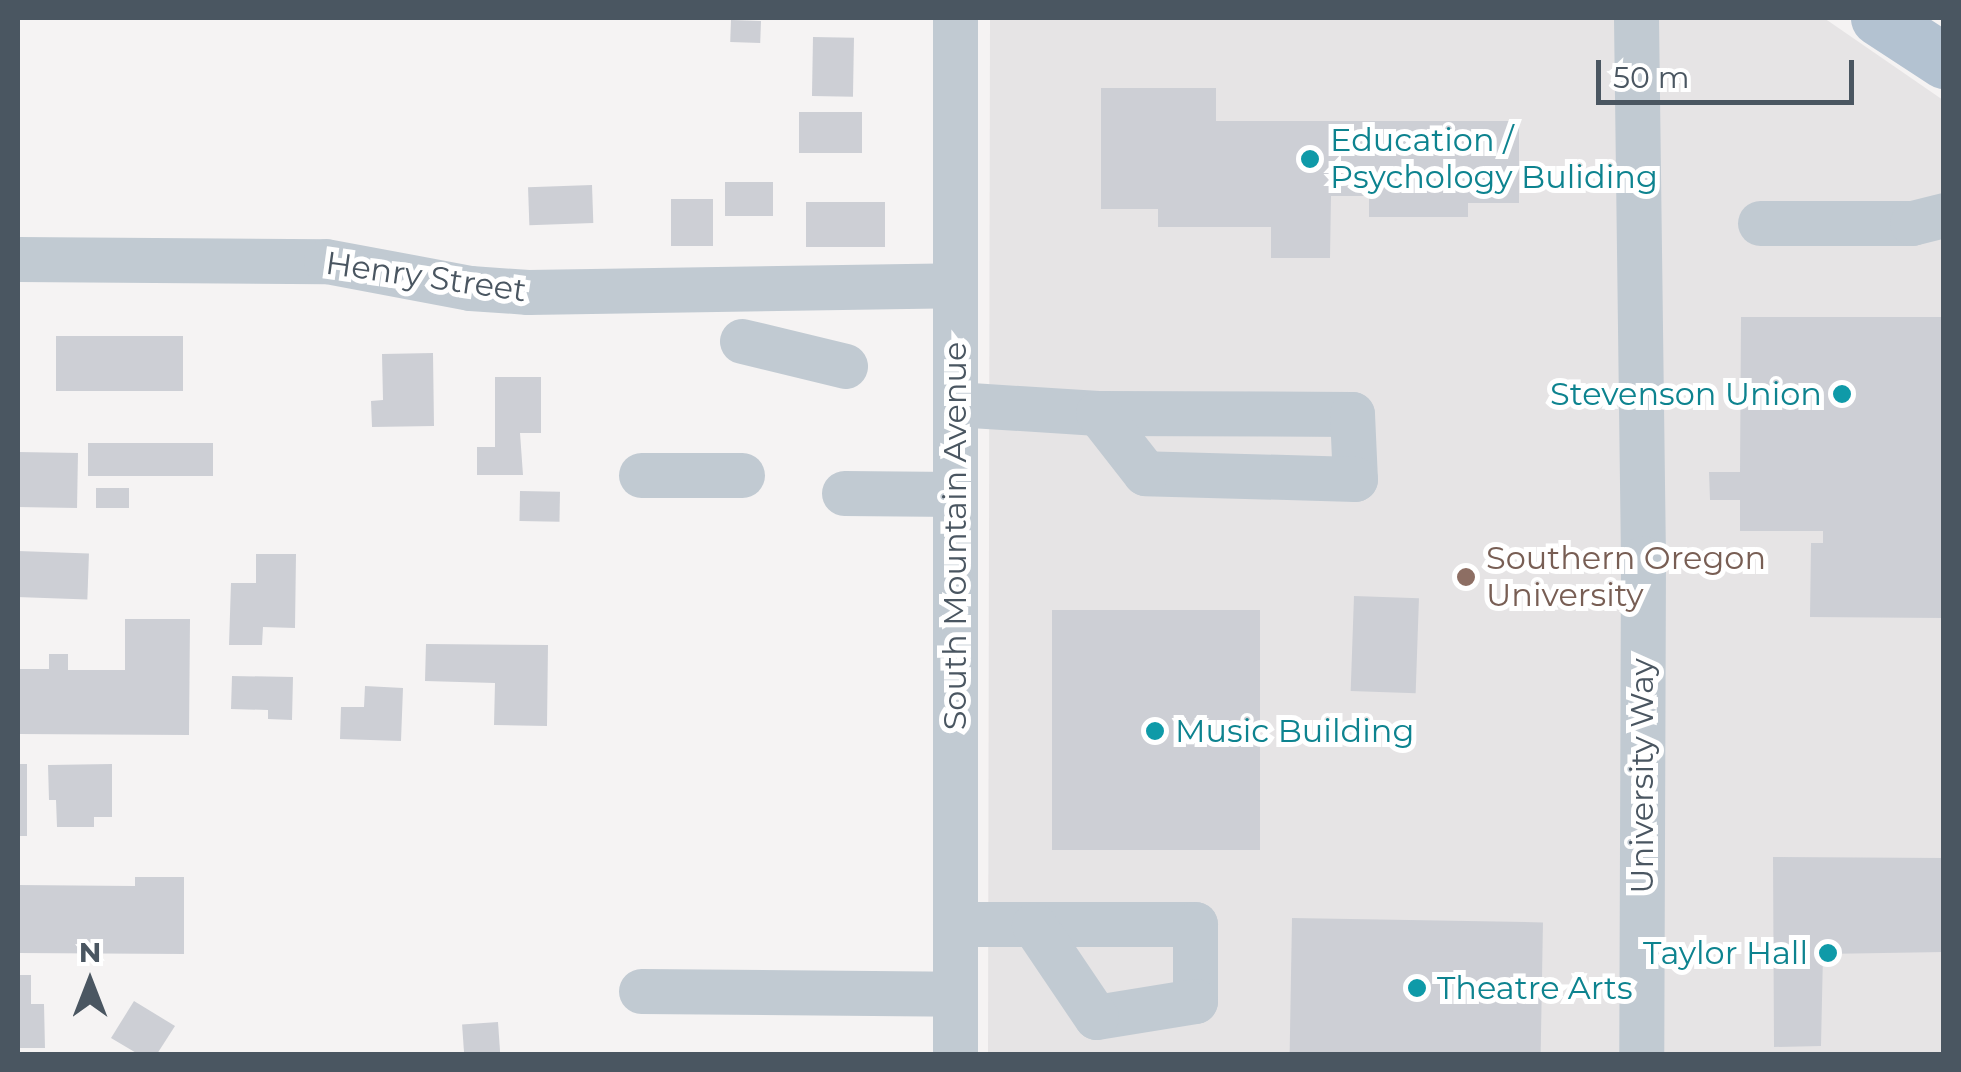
<!DOCTYPE html>
<style>
body{margin:0}
#map{position:relative;width:1961px;height:1072px;overflow:hidden;background:#f5f3f3;font-family:Montserrat,sans-serif}
div>[style]{position:absolute}
.education>*{inset:0;background:#e6e4e5}
.building>*{inset:0;background:#cdcfd5;transform-origin:0 0}
.minor>*{height:45px;margin:-22.5px;padding:0 22.5px;transform-origin:22.5px;border-radius:22.5px;background:#c1cad2}
.major>*{height:55px;margin:-27.5px;padding:0 27.5px;transform-origin:27.5px;border-radius:27.5px;background:#b3c2d1}
.dots>*{width:28px;height:28px;translate:-50% -50%;box-sizing:border-box;border:5px solid #fff;border-radius:50%}
span{translate:-50% -50%;white-space:nowrap;text-align:center;line-height:1.15;-webkit-text-stroke:10px #fff;paint-order:stroke}
.culture-label{font-size:32px;color:#0d838f}
.left{translate:0 -50%;text-align:left}
.right{translate:-100% -50%;text-align:right}
.street-label{font-size:32px;color:#4a5661}
.education-label{font-size:32px;color:#785e54}
.frame{position:absolute;inset:0;border:20px solid #4a5661;pointer-events:none}
.north{position:absolute;left:40px;top:932px;width:100px;height:100px;-webkit-text-stroke:8px #fff;paint-order:stroke;rotate:0deg;font-size:28px;font-weight:700;line-height:40px;text-align:center;color:#4a5661}
.north::after{content:'';display:block;margin:auto;width:35px;height:45px;background:#4a5661;clip-path:polygon(50% 0,100% 100%,50% 72%,0 100%)}
.scale{position:absolute;left:1596px;top:60px;width:258px;height:45px;box-sizing:border-box;border:5px solid #4a5661;border-top:0;padding-left:12px;font-size:30px;line-height:35px;white-space:nowrap;color:#4a5661;-webkit-text-stroke:8px #fff;paint-order:stroke}
</style>
<div id="map">
<div class="education">
<i style="clip-path:polygon(990px 18px,1824px 18px,1943px 100px,1943px 1054px,988px 1054px)"></i>
</div>
<div class="building">
<i style="left:731px;top:20px;width:30px;height:22px;rotate:2deg"></i>
<i style="left:813px;top:37px;width:41px;height:59px;rotate:1deg"></i>
<i style="clip-path:polygon(1101px 88px,1216px 88px,1216px 121px,1519px 121px,1519px 203px,1468px 203px,1468px 217px,1369px 217px,1369px 196px,1331px 196px,1330px 258px,1271px 258px,1271px 227px,1158px 227px,1158px 209px,1101px 209px)"></i>
<i style="left:799px;top:112px;width:63px;height:41px"></i>
<i style="left:725px;top:182px;width:48px;height:34px"></i>
<i style="left:592px;top:185px;width:38px;height:64px;rotate:88deg"></i>
<i style="left:671px;top:199px;width:42px;height:47px"></i>
<i style="left:806px;top:202px;width:79px;height:45px"></i>
<i style="clip-path:polygon(1741px 317px,1944px 317px,1944px 618px,1810px 617px,1811px 543px,1823px 543px,1823px 531px,1740px 531px,1740px 500px,1710px 500px,1709px 472px,1740px 472px)"></i>
<i style="left:56px;top:336px;width:127px;height:55px"></i>
<i style="clip-path:polygon(433px 353px,434px 426px,372px 427px,371px 401px,383px 400px,382px 354px)"></i>
<i style="clip-path:polygon(495px 377px,541px 377px,541px 433px,520px 433px,523px 475px,477px 475px,477px 447px,495px 447px)"></i>
<i style="left:88px;top:443px;width:125px;height:33px"></i>
<i style="left:18px;top:452px;width:60px;height:55px;rotate:1deg"></i>
<i style="left:96px;top:488px;width:33px;height:20px"></i>
<i style="left:520px;top:491px;width:40px;height:30px;rotate:1deg"></i>
<i style="left:18px;top:551px;width:71px;height:46px;rotate:2deg"></i>
<i style="clip-path:polygon(256px 554px,296px 554px,295px 628px,263px 627px,262px 645px,229px 645px,231px 583px,256px 583px)"></i>
<i style="left:1354px;top:596px;width:65px;height:95px;rotate:2deg"></i>
<i style="left:1052px;top:610px;width:208px;height:240px"></i>
<i style="clip-path:polygon(125px 619px,190px 619px,189px 735px,18px 734px,18px 669px,49px 669px,49px 654px,68px 654px,68px 670px,125px 670px)"></i>
<i style="clip-path:polygon(426px 644px,548px 645px,547px 726px,494px 725px,495px 683px,425px 681px)"></i>
<i style="clip-path:polygon(232px 676px,293px 677px,292px 720px,268px 719px,268px 710px,231px 709px)"></i>
<i style="clip-path:polygon(365px 686px,403px 688px,401px 741px,340px 739px,341px 707px,364px 707px)"></i>
<i style="left:18px;top:764px;width:9px;height:72px"></i>
<i style="clip-path:polygon(112px 764px,112px 817px,94px 817px,94px 827px,57px 827px,56px 800px,49px 800px,48px 765px)"></i>
<i style="clip-path:polygon(1773px 857px,1944px 858px,1944px 952px,1823px 954px,1821px 1046px,1774px 1047px)"></i>
<i style="clip-path:polygon(135px 877px,184px 877px,184px 954px,18px 953px,18px 885px,135px 886px)"></i>
<i style="left:1292px;top:918px;width:251px;height:136px;rotate:1deg"></i>
<i style="clip-path:polygon(18px 975px,31px 975px,31px 1004px,44px 1004px,45px 1048px,18px 1048px)"></i>
<i style="clip-path:polygon(134px 1001px,175px 1026px,157px 1054px,138px 1054px,111px 1038px)"></i>
<i style="left:498px;top:1022px;width:32px;height:36px;rotate:86deg"></i>
</div>
<div class="minor">
<i style="left:1636px;top:18px;width:540px;rotate:89.26deg"></i>
<i style="left:1643px;top:558px;width:496px;rotate:90.2deg"></i>
<i style="left:1760px;top:223px;width:152px"></i>
<i style="left:1912px;top:223px;width:33px;rotate:-14deg"></i>
<i style="left:18px;top:259px;width:308px;rotate:0.4deg"></i>
<i style="left:326px;top:261px;width:147px;rotate:10.6deg"></i>
<i style="left:470px;top:288px;width:58px;rotate:3.9deg"></i>
<i style="left:528px;top:292px;width:427px;rotate:-0.9deg"></i>
<i style="left:742px;top:341px;width:106px;rotate:13.6deg"></i>
<i style="left:955px;top:404px;width:143px;rotate:3.6deg"></i>
<i style="left:1098px;top:413px;width:254px;rotate:0.2deg"></i>
<i style="left:1352px;top:414px;width:65px;rotate:87.4deg"></i>
<i style="left:1355px;top:479px;width:210px;rotate:-178.4deg"></i>
<i style="left:1145px;top:473px;width:76px;rotate:-128.1deg"></i>
<i style="left:641px;top:475px;width:101px"></i>
<i style="left:844px;top:493px;width:111px;rotate:0.5deg"></i>
<i style="left:955px;top:924px;width:240px"></i>
<i style="left:1195px;top:924px;width:77px;rotate:90deg"></i>
<i style="left:1195px;top:1001px;width:100px;rotate:170.8deg"></i>
<i style="left:1096px;top:1017px;width:111px;rotate:-124deg"></i>
<i style="left:641px;top:991px;width:314px;rotate:0.5deg"></i>
<i style="left:955px;top:1054px;width:1036px;rotate:-90deg"></i>
</div>
<div class="major">
<i style="left:1878px;top:18px;width:79px;rotate:33.1deg"></i>
</div>
<div class="dots">
<i style="left:1310px;top:159px;background:#0f9aa8"></i>
<i style="left:1842px;top:394px;background:#0f9aa8"></i>
<i style="left:1466px;top:577px;background:#8d6e63"></i>
<i style="left:1155px;top:731px;background:#0f9aa8"></i>
<i style="left:1828px;top:953px;background:#0f9aa8"></i>
<i style="left:1417px;top:988px;background:#0f9aa8"></i>
</div>
<div class="culture-label">
<span class="left" style="left:1330px;top:159px">Education /<br>Psychology Buliding</span>
<span class="right" style="left:1822px;top:394px">Stevenson Union</span>
<span class="left" style="left:1175px;top:731px">Music Building</span>
<span class="right" style="left:1808px;top:953px">Taylor Hall</span>
<span class="left" style="left:1437px;top:988px">Theatre Arts</span>
</div>
<div class="street-label">
<span style="left:426px;top:277px;rotate:8deg">Henry Street</span>
<span style="left:955px;top:536px;rotate:-90deg">South Mountain Avenue</span>
<span style="left:1642px;top:776px;rotate:-90deg">University Way</span>
</div>
<div class="education-label">
<span class="left" style="left:1486px;top:577px">Southern Oregon<br>University</span>
</div>
<div class="frame"></div>
<div class="north">N</div>
<div class="scale">50 m</div>
</div>
